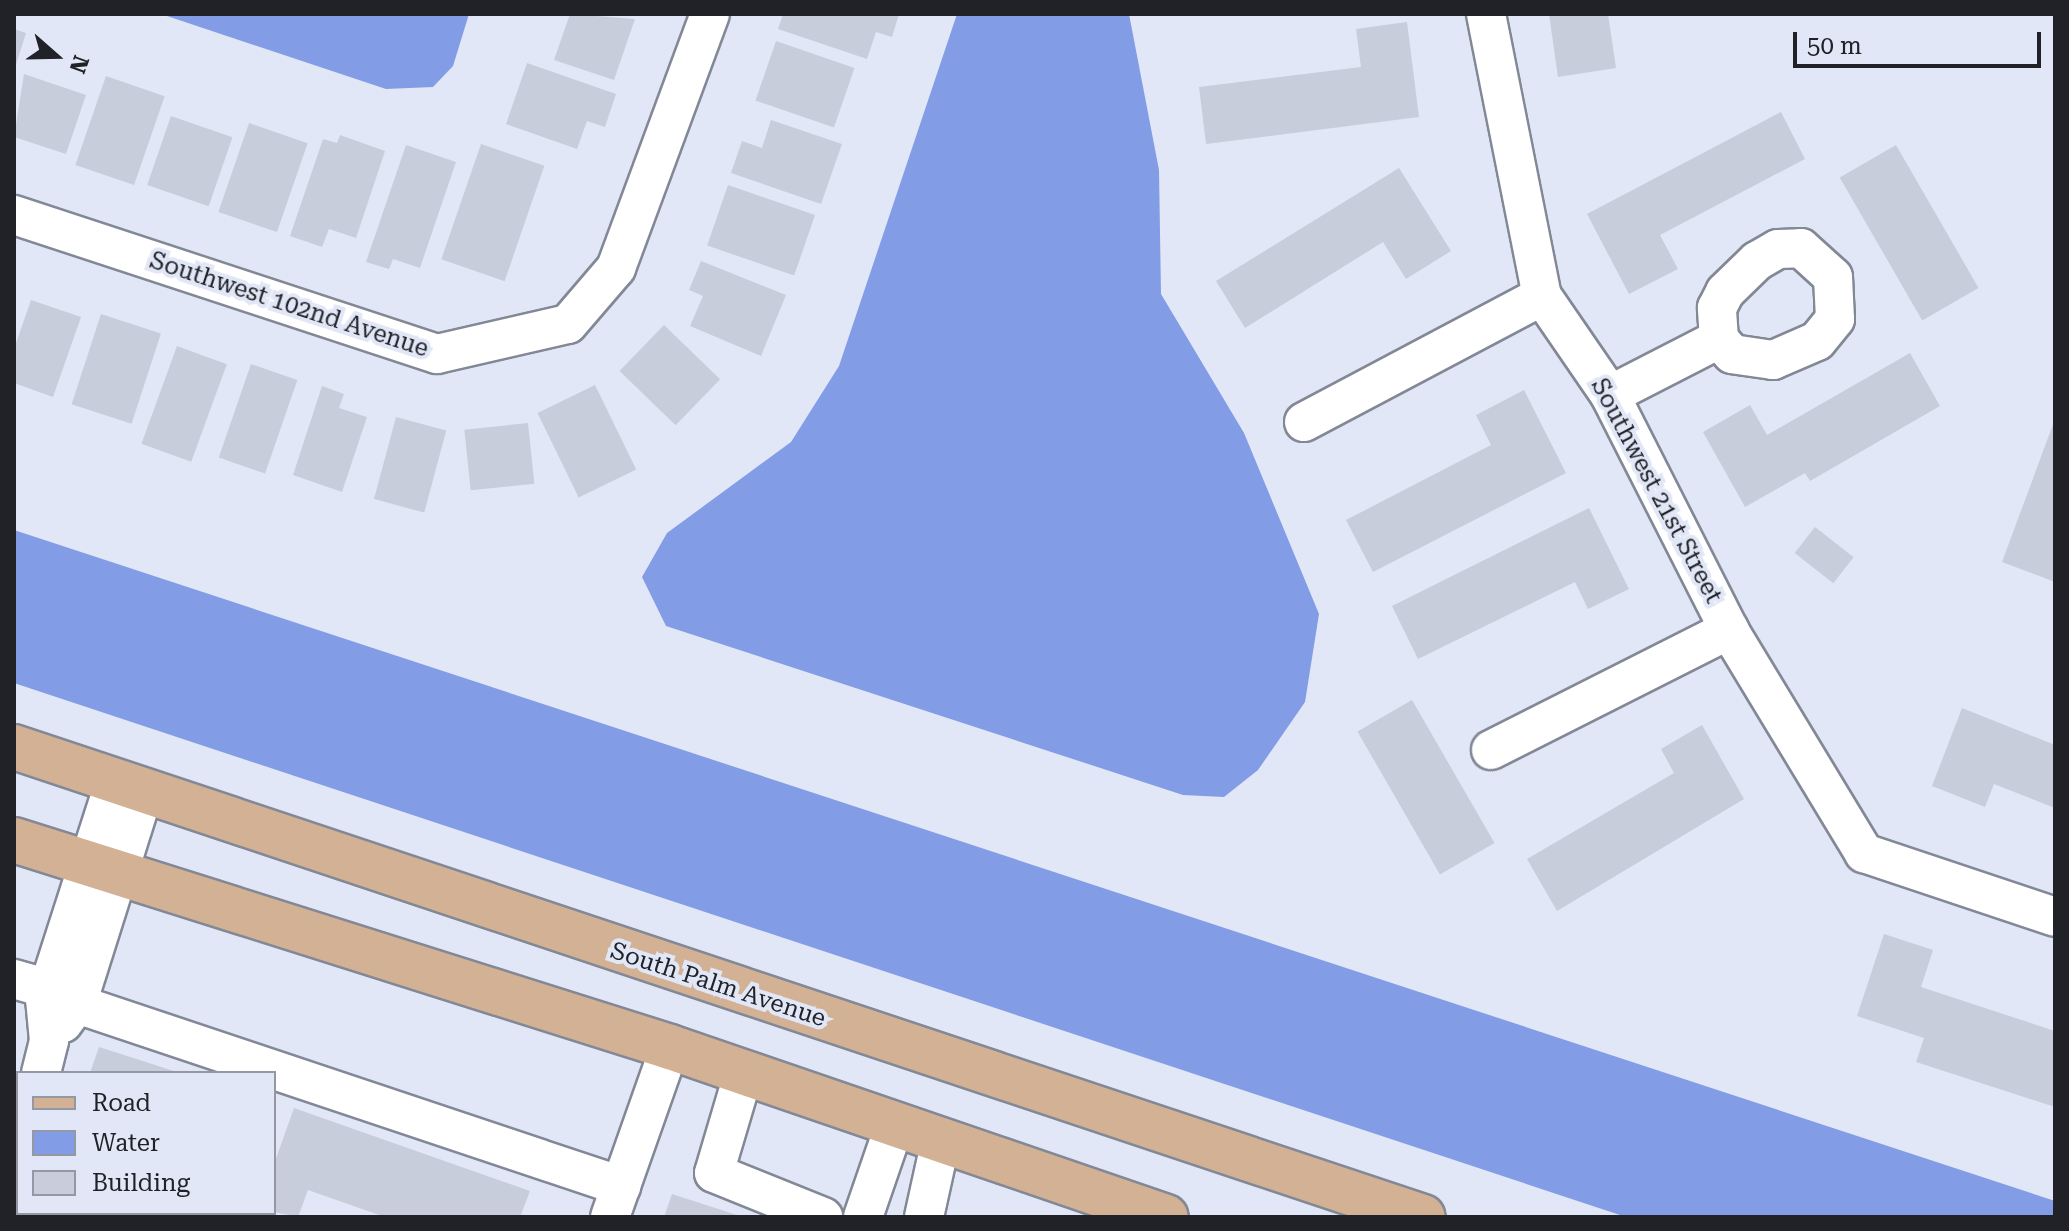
<!DOCTYPE html>
<style>
body{margin:0}
#map{position:relative;width:2069px;height:1231px;overflow:hidden;background:#e1e7f6;font-family:"Roboto Serif",serif}
div>[style]{position:absolute}
.water>*{inset:0;background:#829ce6}
.building>*{inset:0;background:#c7cddb;transform-origin:0 0}
.roads{filter:drop-shadow(2px 0 #838896) drop-shadow(-2px 0 #838896) drop-shadow(0 2px #838896) drop-shadow(0 -2px #838896)}
.minor>*{height:38px;margin:-19px;padding:0 19px;transform-origin:19px;border-radius:19px;background:#fff}
.major>*{height:44px;margin:-22px;padding:0 22px;transform-origin:22px;border-radius:22px;background:#d2b194}
span{translate:-50% -50%;white-space:nowrap;text-align:center;line-height:1.15;-webkit-text-stroke:8px #e1e7f6;paint-order:stroke}
.street-label{font-size:24px;color:#202227}
.frame{position:absolute;inset:0;border:16px solid #202227;pointer-events:none}
.legend{position:absolute;left:16px;top:1071px;width:260px;height:144px;box-sizing:border-box;background:#e1e7f6;border:2px solid #9498a3;margin:0;padding:10px 14px;list-style:none;font-size:24px;color:#202227}
.legend li{display:flex;align-items:center;gap:16px;height:40px}
.legend b{width:40px;border:2px solid #9498a3}
.north{position:absolute;left:16px;top:16px;width:80px;height:80px;-webkit-text-stroke:6px #e1e7f6;paint-order:stroke;rotate:110deg;font-size:22px;font-weight:700;line-height:32px;text-align:center;color:#202227}
.north::after{content:'';display:block;margin:auto;width:28px;height:36px;background:#202227;clip-path:polygon(50% 0,100% 100%,50% 72%,0 100%)}
.scale{position:absolute;left:1793px;top:32px;width:248px;height:36px;box-sizing:border-box;border:4px solid #202227;border-top:0;padding-left:10px;font-size:24px;line-height:28px;white-space:nowrap;color:#202227;-webkit-text-stroke:6px #e1e7f6;paint-order:stroke}
</style>
<div id="map">
<div class="water">
<i style="clip-path:polygon(161px 14px,469px 14px,453px 66px,433px 87px,386px 89px)"></i>
<i style="clip-path:polygon(957px 14px,1129px 14px,1159px 170px,1161px 294px,1244px 433px,1319px 614px,1305px 702px,1258px 770px,1224px 797px,1183px 795px,666px 626px,642px 577px,667px 533px,791px 442px,839px 366px)"></i>
<i style="clip-path:polygon(14px 530px,2055px 1201px,2055px 1217px,1626px 1217px,14px 683px)"></i>
</div>
<div class="building">
<i style="clip-path:polygon(570px 14px,635px 19px,614px 80px,554px 60px)"></i>
<i style="clip-path:polygon(783px 14px,899px 14px,892px 37px,876px 32px,867px 59px,778px 29px)"></i>
<i style="clip-path:polygon(1549px 14px,1608px 14px,1616px 68px,1558px 77px)"></i>
<i style="clip-path:polygon(1407px 22px,1419px 117px,1206px 144px,1199px 87px,1361px 67px,1356px 29px)"></i>
<i style="clip-path:polygon(14px 29px,26px 33px,15px 68px,14px 67px)"></i>
<i style="left:776px;top:41px;width:83px;height:63px;rotate:19deg"></i>
<i style="clip-path:polygon(527px 63px,616px 94px,605px 127px,587px 121px,577px 149px,506px 124px)"></i>
<i style="clip-path:polygon(24px 74px,86px 95px,66px 154px,14px 137px)"></i>
<i style="left:106px;top:76px;width:62px;height:94px;rotate:19deg"></i>
<i style="clip-path:polygon(1781px 112px,1805px 159px,1660px 235px,1678px 269px,1629px 294px,1587px 214px)"></i>
<i style="left:171px;top:116px;width:65px;height:73px;rotate:19deg"></i>
<i style="clip-path:polygon(771px 120px,842px 144px,821px 204px,731px 173px,742px 141px,762px 148px)"></i>
<i style="left:249px;top:123px;width:62px;height:94px;rotate:19deg"></i>
<i style="clip-path:polygon(340px 135px,385px 151px,356px 238px,329px 229px,322px 247px,290px 236px,323px 139px,337px 143px)"></i>
<i style="left:481px;top:144px;width:67px;height:122px;rotate:19deg"></i>
<i style="clip-path:polygon(406px 145px,456px 162px,420px 268px,393px 259px,389px 269px,366px 262px)"></i>
<i style="left:1896px;top:145px;width:165px;height:65px;rotate:60deg"></i>
<i style="clip-path:polygon(1399px 168px,1451px 251px,1406px 279px,1383px 242px,1245px 328px,1216px 281px)"></i>
<i style="left:728px;top:185px;width:92px;height:64px;rotate:19deg"></i>
<i style="clip-path:polygon(701px 261px,786px 295px,761px 356px,690px 326px,703px 296px,689px 290px)"></i>
<i style="clip-path:polygon(31px 300px,81px 317px,53px 397px,14px 383px,14px 349px)"></i>
<i style="left:101px;top:314px;width:63px;height:95px;rotate:18deg"></i>
<i style="left:664px;top:325px;width:78px;height:64px;rotate:44deg"></i>
<i style="left:177px;top:346px;width:53px;height:104px;rotate:20deg"></i>
<i style="clip-path:polygon(1910px 353px,1940px 406px,1810px 481px,1805px 473px,1745px 507px,1703px 432px,1750px 405px,1767px 435px)"></i>
<i style="left:251px;top:364px;width:49px;height:99px;rotate:19deg"></i>
<i style="left:595px;top:385px;width:94px;height:64px;rotate:64deg"></i>
<i style="clip-path:polygon(322px 386px,344px 394px,339px 408px,367px 417px,342px 492px,293px 475px)"></i>
<i style="clip-path:polygon(1524px 390px,1566px 473px,1373px 572px,1346px 520px,1491px 445px,1476px 415px)"></i>
<i style="left:396px;top:417px;width:52px;height:85px;rotate:15deg"></i>
<i style="clip-path:polygon(2055px 419px,2055px 582px,2002px 562px)"></i>
<i style="left:528px;top:423px;width:61px;height:64px;rotate:84deg"></i>
<i style="clip-path:polygon(1589px 508px,1629px 589px,1588px 609px,1575px 582px,1418px 659px,1392px 606px)"></i>
<i style="left:1815px;top:527px;width:49px;height:33px;rotate:38deg"></i>
<i style="left:1412px;top:700px;width:165px;height:63px;rotate:60deg"></i>
<i style="clip-path:polygon(1962px 708px,2055px 745px,2055px 808px,1994px 784px,1985px 807px,1932px 786px)"></i>
<i style="clip-path:polygon(1702px 725px,1744px 799px,1557px 911px,1527px 859px,1674px 773px,1661px 749px)"></i>
<i style="clip-path:polygon(1884px 934px,1933px 950px,1921px 987px,2055px 1031px,2055px 1107px,1916px 1062px,1924px 1038px,1857px 1016px)"></i>
<i style="clip-path:polygon(99px 1047px,177px 1072px,176px 1073px,90px 1073px)"></i>
<i style="clip-path:polygon(294px 1108px,530px 1191px,520px 1217px,385px 1217px,308px 1190px,298px 1217px,274px 1212px,274px 1164px)"></i>
<i style="clip-path:polygon(672px 1194px,740px 1216px,740px 1217px,664px 1217px)"></i>
</div>
<div class="roads">
<div class="minor">
<i style="left:1486px;top:14px;width:288px;rotate:78.8deg"></i>
<i style="left:1542px;top:296px;width:120px;rotate:55.5deg"></i>
<i style="left:1610px;top:395px;width:263px;rotate:63.1deg"></i>
<i style="left:1729px;top:630px;width:261px;rotate:58.8deg"></i>
<i style="left:1864px;top:853px;width:201px;rotate:18.5deg"></i>
<i style="left:14px;top:215px;width:445px;rotate:18.2deg"></i>
<i style="left:437px;top:354px;width:134px;rotate:-12.9deg"></i>
<i style="left:568px;top:324px;width:74px;rotate:-49.4deg"></i>
<i style="left:616px;top:268px;width:271px;rotate:-69.7deg"></i>
<i style="left:1801px;top:248px;width:43px;rotate:42.2deg"></i>
<i style="left:1833px;top:277px;width:42px;rotate:87.3deg"></i>
<i style="left:1835px;top:319px;width:28px;rotate:129deg"></i>
<i style="left:1817px;top:341px;width:48px;rotate:156.6deg"></i>
<i style="left:1773px;top:360px;width:41px;rotate:-171.7deg"></i>
<i style="left:1732px;top:354px;width:20px;rotate:-131deg"></i>
<i style="left:1719px;top:339px;width:31px;rotate:-94deg"></i>
<i style="left:1717px;top:308px;width:18px;rotate:-63deg"></i>
<i style="left:1725px;top:292px;width:45px;rotate:-44.1deg"></i>
<i style="left:1757px;top:261px;width:24px;rotate:-30deg"></i>
<i style="left:1778px;top:249px;width:23px;rotate:-2deg"></i>
<i style="left:1610px;top:395px;width:123px;rotate:-27.2deg"></i>
<i style="left:1304px;top:422px;width:269px;rotate:-27.9deg"></i>
<i style="left:1491px;top:750px;width:267px;rotate:-26.8deg"></i>
<i style="left:14px;top:979px;width:35px;rotate:16deg"></i>
<i style="left:77px;top:1004px;width:574px;rotate:18.5deg"></i>
<i style="left:63px;top:1023px;width:24px;rotate:-54deg"></i>
<i style="left:77px;top:1004px;width:223px;rotate:-72.5deg"></i>
<i style="left:744px;top:1072px;width:105px;rotate:106.5deg"></i>
<i style="left:714px;top:1173px;width:118px;rotate:22deg"></i>
<i style="left:41px;top:1073px;width:33px;rotate:-76deg"></i>
<i style="left:49px;top:1041px;width:42px;rotate:-95.4deg"></i>
<i style="left:45px;top:999px;width:229px;rotate:-72.2deg"></i>
<i style="left:14px;top:1199px;width:21px;rotate:-79deg"></i>
<i style="left:173px;top:1213px;width:12px;rotate:20deg"></i>
<i style="left:610px;top:1217px;width:180px;rotate:-70.6deg"></i>
<i style="left:863px;top:1217px;width:98px;rotate:-71deg"></i>
<i style="left:924px;top:1217px;width:79px;rotate:-77.6deg"></i>
</div>
<div class="major">
<i style="left:14px;top:747px;width:1485px;rotate:18.45deg"></i>
<i style="left:14px;top:840px;width:688px;rotate:17.51deg"></i>
<i style="left:670px;top:1047px;width:524px;rotate:18.92deg"></i>
</div>
</div>
<div class="street-label">
<span style="left:289px;top:305px;rotate:18deg">Southwest 102nd Avenue</span>
<span style="left:1656px;top:491px;rotate:62deg">Southwest 21st Street</span>
<span style="left:718px;top:985px;rotate:18deg">South Palm Avenue</span>
</div>
<div class="frame"></div>
<ul class="legend">
<li><b style="height:10px;background:#d2b194"></b>Road</li>
<li><b style="height:22px;background:#829ce6"></b>Water</li>
<li><b style="height:22px;background:#c7cddb"></b>Building</li>
</ul>
<div class="north">N</div>
<div class="scale">50 m</div>
</div>
